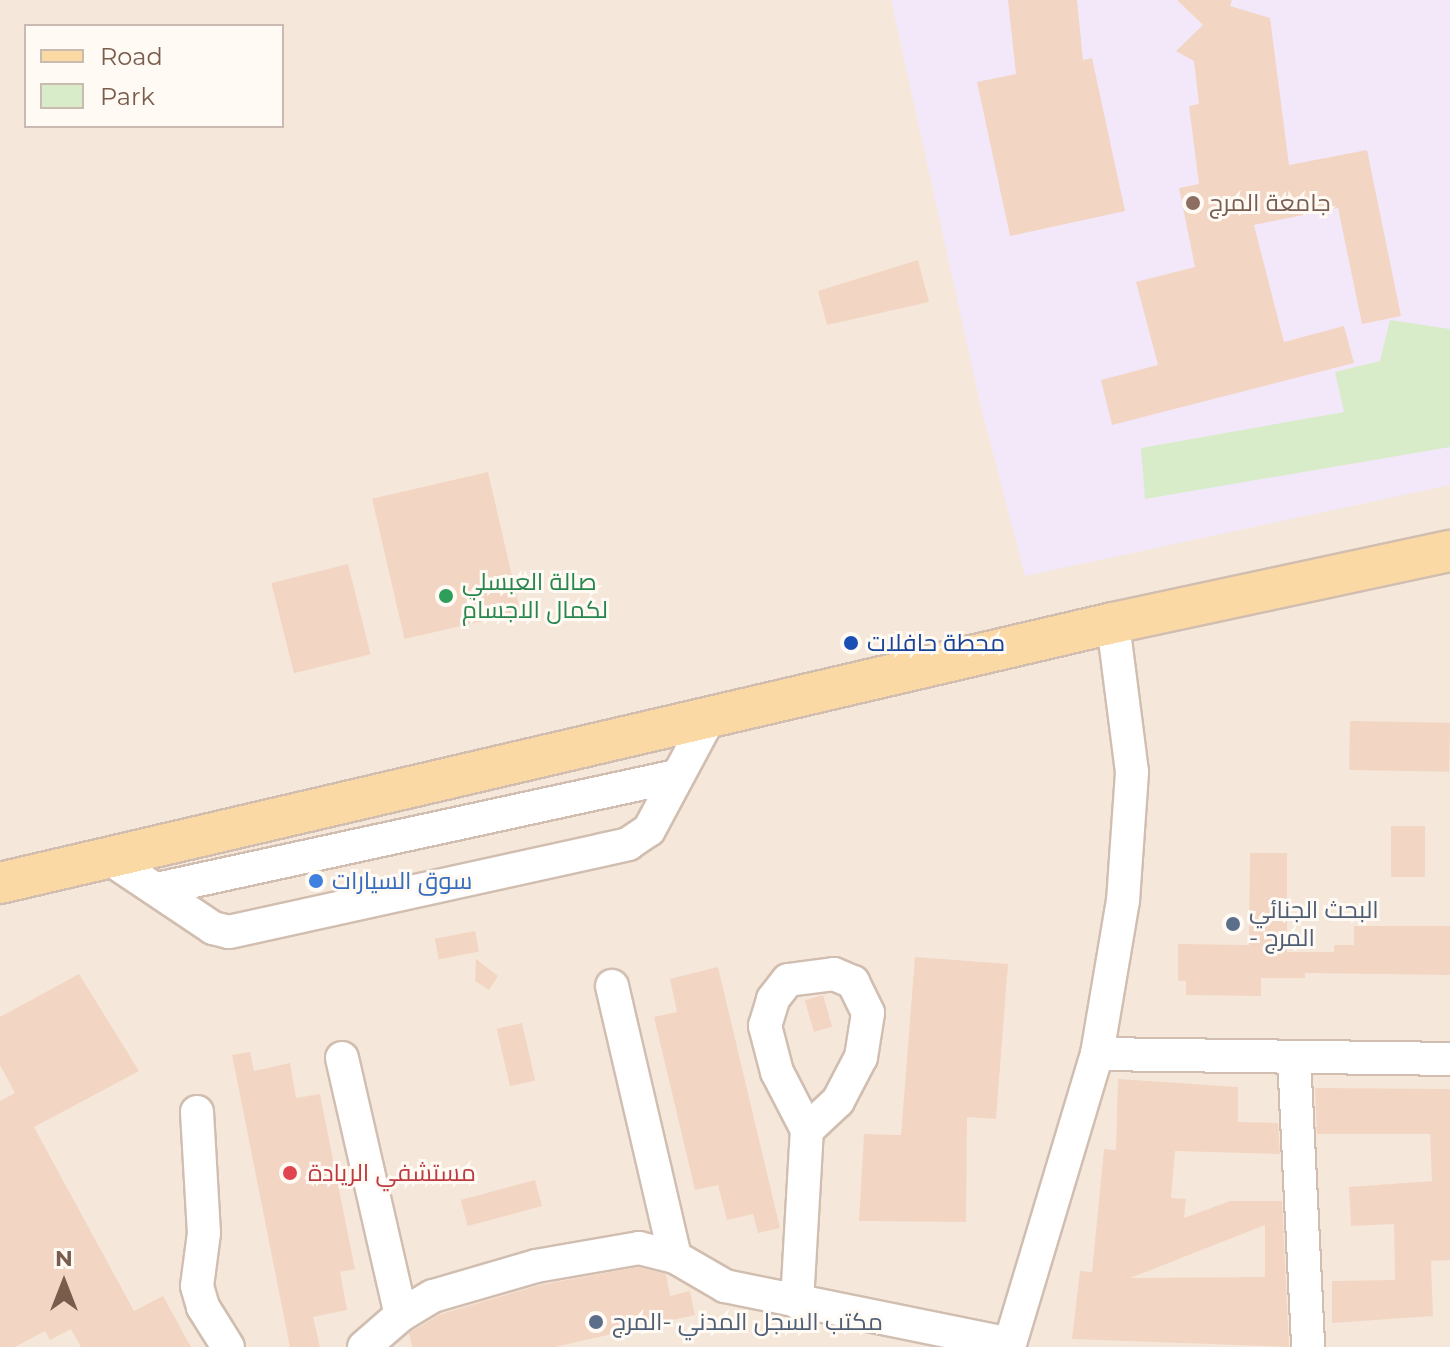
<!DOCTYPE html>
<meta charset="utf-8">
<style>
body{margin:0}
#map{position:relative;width:1450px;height:1347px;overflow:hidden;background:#fdf6ec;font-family:Montserrat,Cairo,sans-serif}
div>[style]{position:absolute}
.residential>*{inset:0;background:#f5e8da}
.education>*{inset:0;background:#f3e8fa}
.green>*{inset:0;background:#d8ecc9}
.building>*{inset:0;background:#f3d5c3;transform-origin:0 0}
.roads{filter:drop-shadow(2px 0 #d1beb0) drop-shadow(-2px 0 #d1beb0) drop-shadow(0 2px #d1beb0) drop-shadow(0 -2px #d1beb0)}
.minor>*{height:32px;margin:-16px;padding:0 16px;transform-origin:16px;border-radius:16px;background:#fff}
.major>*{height:40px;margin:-20px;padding:0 20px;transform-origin:20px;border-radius:20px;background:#fbd9a5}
.dots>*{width:22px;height:22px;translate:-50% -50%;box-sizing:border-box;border:4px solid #fffaf3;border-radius:50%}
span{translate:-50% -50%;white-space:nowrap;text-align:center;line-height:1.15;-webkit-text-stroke:6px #fffaf3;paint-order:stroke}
.education-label{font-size:24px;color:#785e54}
.left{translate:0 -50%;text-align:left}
.leisure-label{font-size:24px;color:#27864d}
.transit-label{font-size:24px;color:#164399}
.shop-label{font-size:24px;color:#366cbe}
.service-label{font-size:24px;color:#4e5e75}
.health-label{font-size:24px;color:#be3a42}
.legend{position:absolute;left:24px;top:24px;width:260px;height:104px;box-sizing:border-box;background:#fffaf3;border:2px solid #cabbb1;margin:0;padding:10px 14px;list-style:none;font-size:24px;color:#7a5c4d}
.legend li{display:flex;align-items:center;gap:16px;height:40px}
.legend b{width:40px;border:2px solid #cabbb1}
.north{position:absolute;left:24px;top:1243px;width:80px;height:80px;-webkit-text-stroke:6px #fffaf3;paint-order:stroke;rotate:0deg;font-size:22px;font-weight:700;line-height:32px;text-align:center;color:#7a5c4d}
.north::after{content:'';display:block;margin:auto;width:28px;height:36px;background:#7a5c4d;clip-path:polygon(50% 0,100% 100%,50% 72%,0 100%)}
</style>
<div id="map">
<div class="residential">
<i style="clip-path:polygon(evenodd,0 0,1450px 0,1450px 1347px,0 1347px,0 0,26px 26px,282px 26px,282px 126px,26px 126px,26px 26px)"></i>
</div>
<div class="education">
<i style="clip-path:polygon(891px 0,1450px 0,1450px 485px,1025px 576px,981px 407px)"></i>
</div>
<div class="green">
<i style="clip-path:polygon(1390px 320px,1450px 329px,1450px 447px,1145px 499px,1141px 448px,1344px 412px,1335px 372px,1380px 361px)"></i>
</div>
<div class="building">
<i style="clip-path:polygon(1008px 0,1077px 0,1083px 60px,1092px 58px,1125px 211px,1010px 236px,977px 82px,1016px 74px)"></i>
<i style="clip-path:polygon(1177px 0,1232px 0,1230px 6px,1270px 18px,1289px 165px,1367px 150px,1401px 316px,1362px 324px,1338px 208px,1254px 225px,1284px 342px,1344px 326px,1354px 363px,1112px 425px,1101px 380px,1158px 365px,1136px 282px,1195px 267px,1179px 188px,1199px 184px,1189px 106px,1199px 104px,1194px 61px,1176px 51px,1203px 25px)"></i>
<i style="clip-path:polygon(918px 260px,929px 302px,827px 325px,818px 291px)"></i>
<i style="left:488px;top:472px;width:144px;height:119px;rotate:77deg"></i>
<i style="left:348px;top:564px;width:93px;height:79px;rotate:76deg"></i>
<i style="left:1350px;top:721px;width:100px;height:49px;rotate:1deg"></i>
<i style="left:1391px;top:826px;width:34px;height:51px"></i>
<i style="clip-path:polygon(1250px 853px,1287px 853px,1287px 952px,1334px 952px,1334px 945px,1354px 945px,1354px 926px,1450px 926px,1450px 975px,1305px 973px,1305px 978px,1261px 978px,1261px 996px,1186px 995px,1186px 981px,1178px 981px,1178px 944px,1249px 945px)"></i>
<i style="left:475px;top:931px;width:21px;height:41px;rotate:79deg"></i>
<i style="clip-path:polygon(915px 957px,1008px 964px,996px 1119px,967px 1117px,966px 1222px,859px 1221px,864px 1134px,901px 1135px)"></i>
<i style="clip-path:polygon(476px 959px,498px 976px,489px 990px,475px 981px)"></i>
<i style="clip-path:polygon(718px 967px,780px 1228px,758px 1233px,753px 1214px,727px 1220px,718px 1185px,695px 1190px,654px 1017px,677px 1012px,670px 979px)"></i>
<i style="clip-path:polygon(79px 974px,139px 1071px,34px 1127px,134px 1311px,163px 1296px,191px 1347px,81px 1347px,71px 1329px,50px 1340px,45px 1331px,15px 1347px,0 1347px,0 1101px,15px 1093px,0 1065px,0 1017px)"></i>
<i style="left:823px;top:995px;width:33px;height:19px;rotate:74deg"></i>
<i style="left:522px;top:1023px;width:59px;height:26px;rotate:77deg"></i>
<i style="clip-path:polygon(250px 1052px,254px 1071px,290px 1063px,296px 1098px,320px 1094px,355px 1269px,340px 1272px,347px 1310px,313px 1317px,320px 1347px,290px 1347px,232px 1055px)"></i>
<i style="clip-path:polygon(evenodd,1118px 1079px,1238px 1087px,1238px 1122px,1278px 1123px,1280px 1154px,1175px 1151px,1171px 1198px,1186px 1199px,1184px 1218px,1230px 1201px,1282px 1201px,1289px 1347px,1072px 1339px,1080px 1271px,1092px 1272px,1104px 1149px,1116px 1150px,1118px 1079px,1265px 1225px,1265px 1277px,1130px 1278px,1138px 1275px,1265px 1225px)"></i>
<i style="clip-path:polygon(1315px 1088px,1450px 1089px,1450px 1260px,1431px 1261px,1433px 1316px,1332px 1323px,1332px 1281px,1395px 1280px,1394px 1224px,1351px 1226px,1349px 1187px,1432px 1181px,1430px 1134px,1317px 1134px)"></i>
<i style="left:535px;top:1180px;width:27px;height:77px;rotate:75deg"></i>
<i style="clip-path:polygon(638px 1267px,666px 1274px,670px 1296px,690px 1291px,695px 1315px,555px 1347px,412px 1347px,409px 1333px,441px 1314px,540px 1285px)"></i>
</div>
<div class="roads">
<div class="minor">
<i style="left:107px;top:857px;width:128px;rotate:33.8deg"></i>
<i style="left:213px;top:928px;width:16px;rotate:14deg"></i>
<i style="left:229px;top:932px;width:409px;rotate:-12.4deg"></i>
<i style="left:628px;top:844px;width:25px;rotate:-34deg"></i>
<i style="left:649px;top:830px;width:127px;rotate:-61.8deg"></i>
<i style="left:157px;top:889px;width:531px;rotate:-12.28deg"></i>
<i style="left:612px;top:986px;width:278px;rotate:76.9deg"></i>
<i style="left:1097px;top:1054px;width:353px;rotate:0.8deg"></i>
<i style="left:1294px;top:1057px;width:290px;rotate:87.2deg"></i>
<i style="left:342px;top:1058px;width:264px;rotate:77.1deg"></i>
<i style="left:197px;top:1112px;width:121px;rotate:86.7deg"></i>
<i style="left:204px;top:1233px;width:53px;rotate:97.5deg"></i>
<i style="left:197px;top:1286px;width:22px;rotate:74deg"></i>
<i style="left:203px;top:1307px;width:47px;rotate:58deg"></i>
<i style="left:797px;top:1302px;width:172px;rotate:-86.7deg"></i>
<i style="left:807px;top:1130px;width:65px;rotate:-117.3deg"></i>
<i style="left:777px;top:1072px;width:48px;rotate:-104.6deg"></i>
<i style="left:765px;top:1026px;width:28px;rotate:-73deg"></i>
<i style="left:773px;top:999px;width:24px;rotate:-52deg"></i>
<i style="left:788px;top:980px;width:46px;rotate:-7.4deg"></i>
<i style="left:834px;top:974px;width:21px;rotate:23deg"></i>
<i style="left:853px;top:982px;width:34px;rotate:64deg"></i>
<i style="left:868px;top:1013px;width:45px;rotate:99deg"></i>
<i style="left:861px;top:1057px;width:50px;rotate:117.6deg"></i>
<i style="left:838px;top:1101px;width:42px;rotate:136.9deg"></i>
<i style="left:364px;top:1347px;width:49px;rotate:-40.9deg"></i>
<i style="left:401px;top:1315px;width:37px;rotate:-31deg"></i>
<i style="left:433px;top:1296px;width:107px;rotate:-16.2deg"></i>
<i style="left:536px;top:1266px;width:105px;rotate:-9.9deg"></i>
<i style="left:639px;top:1248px;width:37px;rotate:14deg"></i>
<i style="left:675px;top:1257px;width:58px;rotate:30.1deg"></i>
<i style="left:725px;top:1286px;width:290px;rotate:11.5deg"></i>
<i style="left:1009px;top:1347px;width:306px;rotate:-73.3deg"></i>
<i style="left:1097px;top:1054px;width:155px;rotate:-80.4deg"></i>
<i style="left:1123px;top:901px;width:129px;rotate:-86deg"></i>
<i style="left:1132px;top:772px;width:150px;rotate:-97.3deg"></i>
</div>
<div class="major">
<i style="left:0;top:883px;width:1143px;rotate:-13.15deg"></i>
<i style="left:1113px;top:623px;width:345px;rotate:-12.1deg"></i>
</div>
</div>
<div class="dots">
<i style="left:1193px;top:203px;background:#8d6e63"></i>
<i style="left:446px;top:596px;background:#2e9e5b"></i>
<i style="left:851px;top:643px;background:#1a4fb4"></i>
<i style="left:316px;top:881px;background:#3f7fe0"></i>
<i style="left:1233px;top:924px;background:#5c6f8a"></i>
<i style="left:290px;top:1173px;background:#e0444e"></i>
<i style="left:596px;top:1322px;background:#5c6f8a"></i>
</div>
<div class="education-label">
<span class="left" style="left:1209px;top:203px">جامعة المرج</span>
</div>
<div class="leisure-label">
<span class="left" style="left:462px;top:596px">صالة العبسلي<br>لكمال الاجسام</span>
</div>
<div class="transit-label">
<span class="left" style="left:867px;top:643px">محطة حافلات</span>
</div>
<div class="shop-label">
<span class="left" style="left:332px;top:881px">سوق السيارات</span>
</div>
<div class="service-label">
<span class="left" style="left:1249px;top:924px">البحث الجنائي<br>- المرج</span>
<span class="left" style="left:612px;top:1322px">مكتب السجل المدني -المرج</span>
</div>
<div class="health-label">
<span class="left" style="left:308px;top:1173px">مستشفي الريادة</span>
</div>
<ul class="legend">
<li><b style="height:10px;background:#fbd9a5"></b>Road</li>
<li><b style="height:22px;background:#d8ecc9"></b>Park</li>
</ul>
<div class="north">N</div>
</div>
